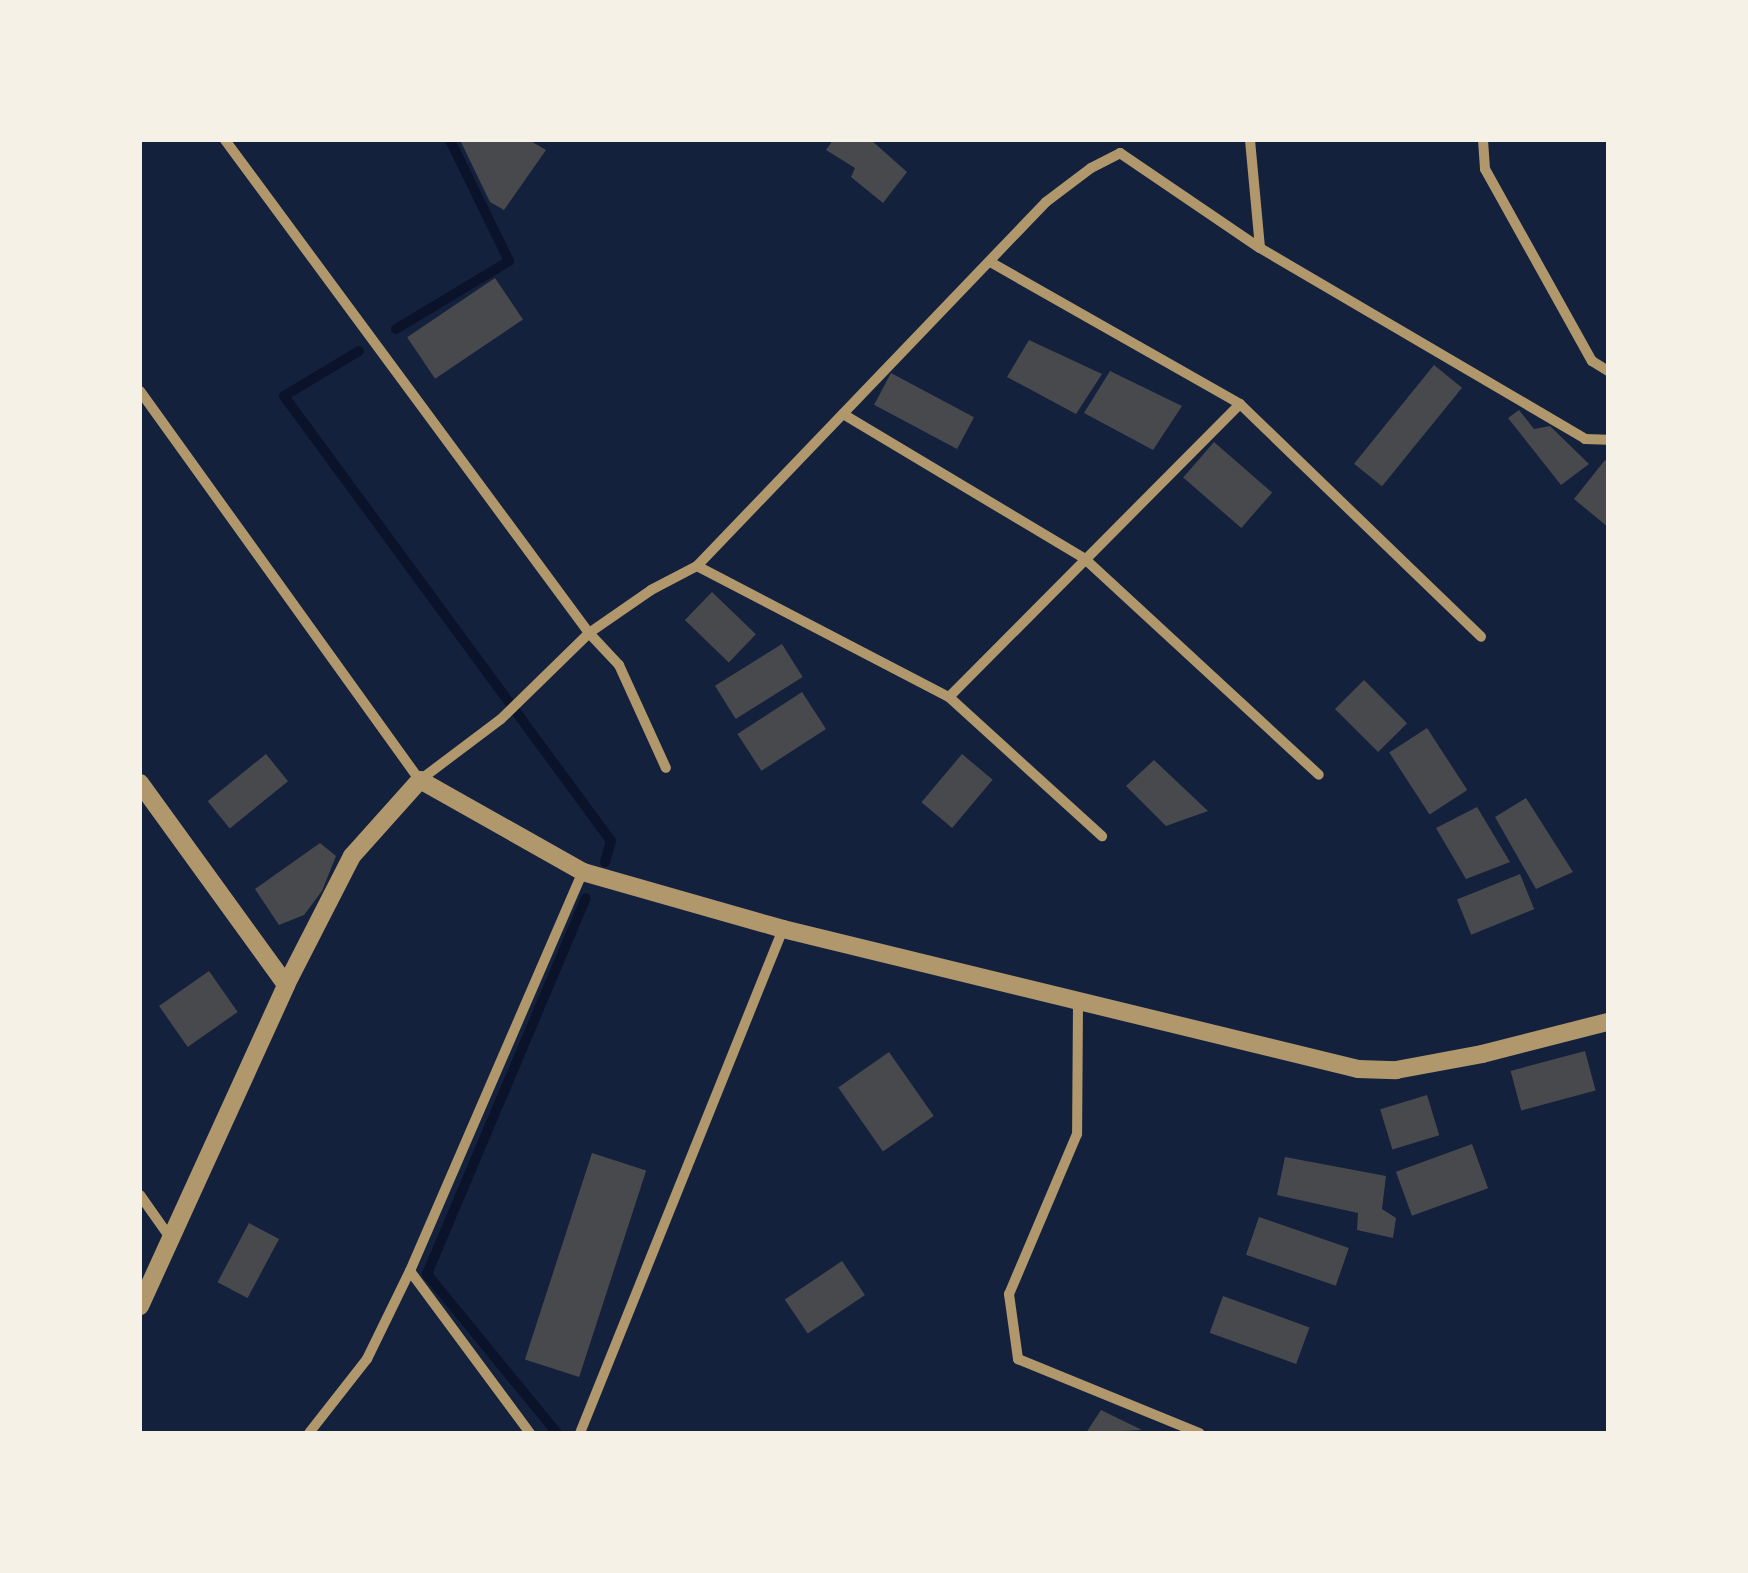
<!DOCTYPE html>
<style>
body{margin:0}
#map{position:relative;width:1748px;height:1573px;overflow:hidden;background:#14213d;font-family:Georgia,serif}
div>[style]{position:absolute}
.stream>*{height:10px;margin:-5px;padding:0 5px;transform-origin:5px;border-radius:5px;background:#0b132b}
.building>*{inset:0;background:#48494c;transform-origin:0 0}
.minor>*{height:10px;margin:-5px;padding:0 5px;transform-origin:5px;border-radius:5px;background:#b1986c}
.tertiary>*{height:18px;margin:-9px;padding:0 9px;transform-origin:9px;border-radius:9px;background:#b1986c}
span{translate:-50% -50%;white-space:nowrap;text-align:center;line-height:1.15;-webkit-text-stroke:10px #f6f1e7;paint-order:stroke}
.frame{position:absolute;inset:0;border:142px solid #f6f1e7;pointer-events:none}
</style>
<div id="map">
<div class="stream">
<i style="left:396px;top:329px;width:132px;rotate:-31deg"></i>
<i style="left:509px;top:261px;width:135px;rotate:-116deg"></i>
<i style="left:359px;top:351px;width:87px;rotate:149deg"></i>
<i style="left:284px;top:396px;width:552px;rotate:53.69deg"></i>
<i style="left:611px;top:841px;width:22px;rotate:106deg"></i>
<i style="left:557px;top:1433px;width:205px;rotate:-129.3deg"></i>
<i style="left:427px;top:1274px;width:408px;rotate:-67.1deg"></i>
</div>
<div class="building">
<i style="clip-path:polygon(460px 140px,529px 140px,546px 150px,504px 210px,490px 202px)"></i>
<i style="clip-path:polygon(833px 140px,871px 140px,907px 172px,883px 203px,851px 177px,855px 168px,826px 150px)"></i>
<i style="left:495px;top:278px;width:50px;height:106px;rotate:56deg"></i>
<i style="clip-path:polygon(1029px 340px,1102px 374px,1076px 414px,1007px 377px)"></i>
<i style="left:1434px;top:365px;width:36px;height:127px;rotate:39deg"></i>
<i style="clip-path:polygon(1110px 371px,1182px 406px,1153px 450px,1084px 413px)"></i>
<i style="left:891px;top:373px;width:94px;height:36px;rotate:28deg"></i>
<i style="clip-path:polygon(1519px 410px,1534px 429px,1550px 426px,1589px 464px,1561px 485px,1508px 418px)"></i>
<i style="left:1214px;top:442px;width:77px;height:47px;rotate:41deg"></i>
<i style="clip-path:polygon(1605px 460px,1608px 463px,1608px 527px,1574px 499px)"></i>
<i style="left:712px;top:592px;width:61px;height:39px;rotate:44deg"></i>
<i style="left:782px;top:644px;width:39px;height:79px;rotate:58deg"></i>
<i style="left:1364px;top:680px;width:61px;height:41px;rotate:45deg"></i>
<i style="left:802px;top:692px;width:44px;height:77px;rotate:57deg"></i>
<i style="left:1427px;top:728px;width:74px;height:45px;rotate:57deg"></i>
<i style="left:266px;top:754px;width:35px;height:75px;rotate:51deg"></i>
<i style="left:962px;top:754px;width:40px;height:63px;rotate:40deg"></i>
<i style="clip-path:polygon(1154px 760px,1208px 811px,1166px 826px,1126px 786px)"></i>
<i style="clip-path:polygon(1526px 798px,1573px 872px,1536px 889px,1495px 817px)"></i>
<i style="clip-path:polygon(1477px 807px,1510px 862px,1466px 879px,1436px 828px)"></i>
<i style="clip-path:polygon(320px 843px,336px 856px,322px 891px,304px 915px,279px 925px,255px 889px)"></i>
<i style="left:1520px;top:874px;width:38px;height:68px;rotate:68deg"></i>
<i style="left:209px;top:971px;width:50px;height:61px;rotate:55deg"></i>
<i style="left:1585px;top:1051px;width:41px;height:77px;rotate:75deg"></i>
<i style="left:889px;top:1052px;width:78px;height:62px;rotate:55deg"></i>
<i style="left:1427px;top:1095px;width:42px;height:49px;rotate:73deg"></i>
<i style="left:1472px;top:1144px;width:47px;height:81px;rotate:70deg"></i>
<i style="left:592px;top:1153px;width:57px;height:217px;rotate:18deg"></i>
<i style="clip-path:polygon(1285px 1157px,1386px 1176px,1382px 1209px,1396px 1218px,1393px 1238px,1357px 1230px,1358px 1213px,1277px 1195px)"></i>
<i style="left:1259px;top:1217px;width:95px;height:40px;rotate:19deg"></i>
<i style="left:249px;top:1223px;width:34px;height:67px;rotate:28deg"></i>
<i style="left:842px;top:1261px;width:41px;height:69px;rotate:56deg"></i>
<i style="left:1223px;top:1296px;width:92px;height:39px;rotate:20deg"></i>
<i style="clip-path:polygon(1101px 1410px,1142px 1430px,1086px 1433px)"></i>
</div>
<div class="minor">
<i style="left:225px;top:140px;width:613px;rotate:53.56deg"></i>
<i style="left:589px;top:633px;width:44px;rotate:46.8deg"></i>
<i style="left:619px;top:665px;width:113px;rotate:65.5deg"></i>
<i style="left:1250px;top:140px;width:108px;rotate:84.7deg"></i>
<i style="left:1483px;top:140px;width:29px;rotate:86deg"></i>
<i style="left:1485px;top:169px;width:220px;rotate:60.9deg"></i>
<i style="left:1592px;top:361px;width:19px;rotate:32deg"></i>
<i style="left:992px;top:263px;width:285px;rotate:29.6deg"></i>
<i style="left:1240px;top:404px;width:335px;rotate:44deg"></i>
<i style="left:140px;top:391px;width:479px;rotate:54.3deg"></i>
<i style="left:420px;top:780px;width:101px;rotate:-37deg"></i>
<i style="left:501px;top:719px;width:123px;rotate:-44.3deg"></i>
<i style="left:589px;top:633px;width:75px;rotate:-34.7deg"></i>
<i style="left:651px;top:590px;width:52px;rotate:-27.6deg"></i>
<i style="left:697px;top:566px;width:504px;rotate:-46.21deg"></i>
<i style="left:1046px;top:202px;width:56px;rotate:-37.1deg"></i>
<i style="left:1091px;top:168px;width:33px;rotate:-27deg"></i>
<i style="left:1120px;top:153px;width:169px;rotate:34.2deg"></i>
<i style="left:1260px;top:248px;width:377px;rotate:30.4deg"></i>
<i style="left:1585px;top:439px;width:23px;rotate:2deg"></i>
<i style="left:843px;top:414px;width:282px;rotate:30.9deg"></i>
<i style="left:1085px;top:559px;width:318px;rotate:42.7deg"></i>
<i style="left:697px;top:566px;width:284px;rotate:27.5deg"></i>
<i style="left:949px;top:697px;width:207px;rotate:42.3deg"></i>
<i style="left:949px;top:697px;width:413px;rotate:-45.2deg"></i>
<i style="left:1078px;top:1003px;width:131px;rotate:90.4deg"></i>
<i style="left:1077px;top:1134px;width:174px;rotate:113deg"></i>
<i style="left:1009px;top:1294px;width:66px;rotate:82.1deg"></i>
<i style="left:1018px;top:1359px;width:196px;rotate:22.2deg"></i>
<i style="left:140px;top:1195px;width:54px;rotate:54.8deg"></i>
<i style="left:410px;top:1271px;width:202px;rotate:53.5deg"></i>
<i style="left:309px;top:1433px;width:94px;rotate:-51.9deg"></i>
<i style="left:367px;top:1359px;width:98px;rotate:-64deg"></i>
<i style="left:410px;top:1271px;width:435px;rotate:-66.6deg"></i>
<i style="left:580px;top:1433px;width:543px;rotate:-68.06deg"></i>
</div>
<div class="tertiary">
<i style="left:140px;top:783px;width:249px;rotate:54.1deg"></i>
<i style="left:140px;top:1306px;width:353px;rotate:-65.5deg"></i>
<i style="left:286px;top:985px;width:145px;rotate:-62.9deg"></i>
<i style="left:352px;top:856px;width:102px;rotate:-48.2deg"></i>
<i style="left:420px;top:780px;width:187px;rotate:29.4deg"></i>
<i style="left:583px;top:872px;width:208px;rotate:15.9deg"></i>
<i style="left:783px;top:929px;width:592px;rotate:13.68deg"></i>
<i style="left:1358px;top:1069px;width:38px;rotate:2deg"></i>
<i style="left:1396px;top:1070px;width:87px;rotate:-10.5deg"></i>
<i style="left:1482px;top:1054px;width:130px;rotate:-14.3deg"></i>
</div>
<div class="frame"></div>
</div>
